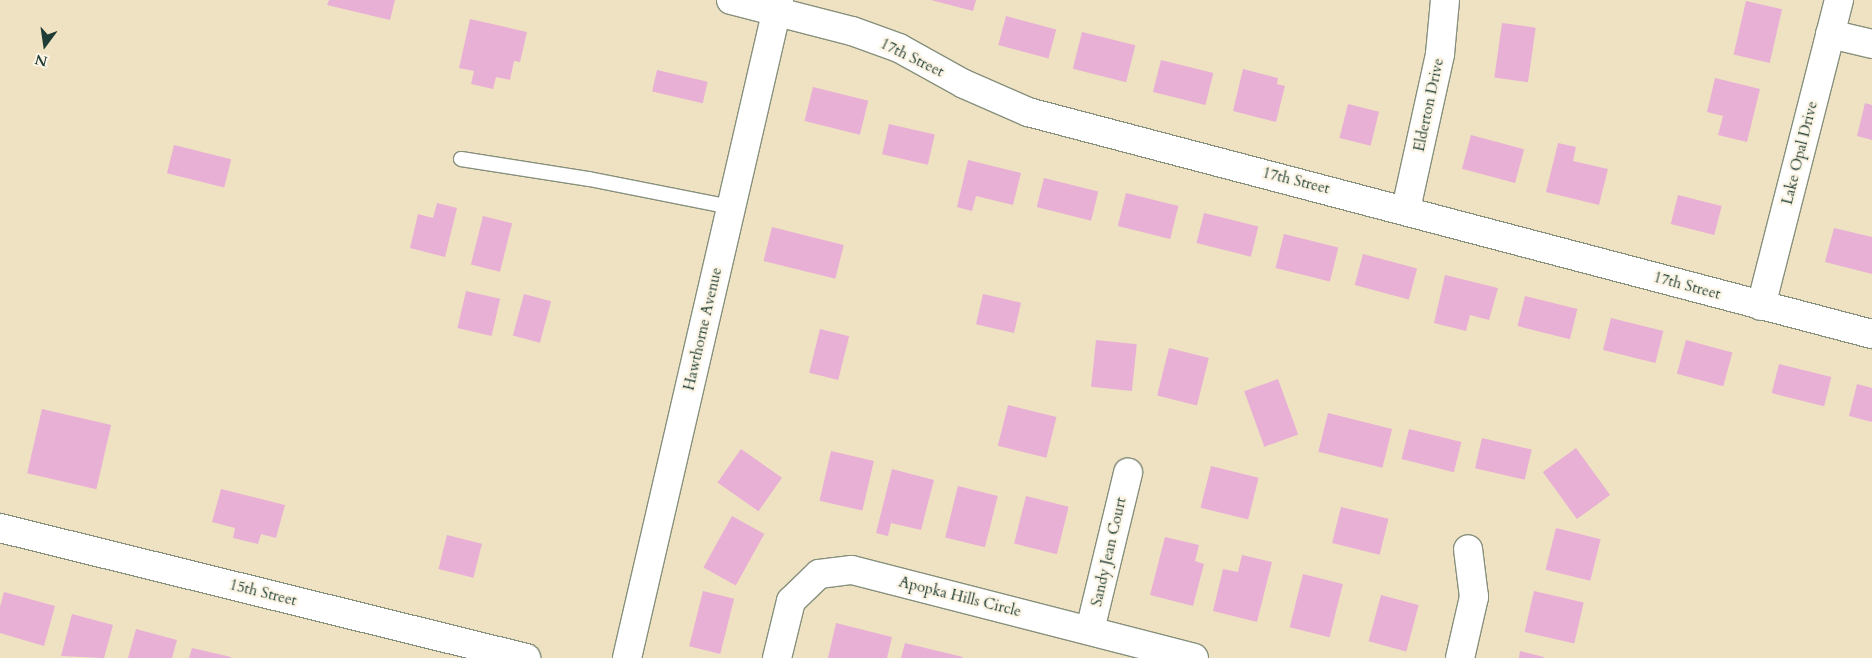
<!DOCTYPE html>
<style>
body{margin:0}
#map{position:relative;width:1872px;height:658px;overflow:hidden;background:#efe2c3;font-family:Cardo,serif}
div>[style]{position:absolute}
.building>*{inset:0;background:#e8b0d4;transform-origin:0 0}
.roads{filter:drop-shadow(1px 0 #87907c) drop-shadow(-1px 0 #87907c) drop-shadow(0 1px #87907c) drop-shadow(0 -1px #87907c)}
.lane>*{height:14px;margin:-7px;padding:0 7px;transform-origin:7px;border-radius:7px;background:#fff}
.street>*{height:28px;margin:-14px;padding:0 14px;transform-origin:14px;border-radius:14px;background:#fff}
span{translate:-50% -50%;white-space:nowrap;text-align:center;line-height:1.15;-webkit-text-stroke:4.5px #fcf5e5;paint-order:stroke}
.street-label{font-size:15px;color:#1f3d34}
.north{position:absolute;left:20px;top:20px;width:50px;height:50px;-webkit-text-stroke:4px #fcf5e5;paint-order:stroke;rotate:194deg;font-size:14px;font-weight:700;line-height:20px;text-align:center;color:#1f3d34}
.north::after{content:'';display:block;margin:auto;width:18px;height:22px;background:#1f3d34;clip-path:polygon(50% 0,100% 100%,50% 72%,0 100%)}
</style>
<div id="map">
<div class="building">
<i style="clip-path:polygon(329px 0,395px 0,390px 20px,327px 5px)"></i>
<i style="clip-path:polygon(931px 0,976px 0,973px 11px)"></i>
<i style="left:1746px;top:1px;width:37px;height:55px;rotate:13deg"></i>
<i style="left:1006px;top:16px;width:52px;height:30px;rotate:15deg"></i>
<i style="clip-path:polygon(470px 19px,527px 32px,520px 62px,514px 61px,510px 80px,496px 77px,493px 89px,471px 84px,474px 71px,459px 68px)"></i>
<i style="left:1502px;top:23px;width:34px;height:55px;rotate:8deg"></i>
<i style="left:1082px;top:32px;width:55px;height:38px;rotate:14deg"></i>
<i style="left:1161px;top:60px;width:54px;height:33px;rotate:14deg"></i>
<i style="clip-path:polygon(1243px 69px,1278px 78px,1277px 84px,1285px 86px,1276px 122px,1233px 111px)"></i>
<i style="left:657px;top:70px;width:52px;height:22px;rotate:13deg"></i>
<i style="clip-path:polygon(1715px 78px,1760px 89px,1747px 142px,1718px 135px,1723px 116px,1707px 112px)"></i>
<i style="left:813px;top:87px;width:57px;height:35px;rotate:14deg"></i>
<i style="clip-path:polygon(1865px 103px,1872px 105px,1872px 140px,1857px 136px)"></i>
<i style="left:1348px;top:104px;width:32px;height:35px;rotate:14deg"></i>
<i style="left:889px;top:124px;width:47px;height:31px;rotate:13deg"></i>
<i style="left:1471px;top:135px;width:55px;height:35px;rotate:15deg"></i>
<i style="clip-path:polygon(1558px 143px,1576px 147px,1573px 161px,1608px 169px,1599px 205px,1546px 192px)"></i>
<i style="left:174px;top:145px;width:59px;height:29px;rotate:14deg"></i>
<i style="clip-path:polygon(968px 160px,1021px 173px,1013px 205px,976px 196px,972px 211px,957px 207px)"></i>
<i style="left:1044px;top:178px;width:56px;height:30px;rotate:14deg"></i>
<i style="left:1126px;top:193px;width:54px;height:34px;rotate:14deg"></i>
<i style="left:1678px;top:195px;width:45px;height:30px;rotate:14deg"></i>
<i style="clip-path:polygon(437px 203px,457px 208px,445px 257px,410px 248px,418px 214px,433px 218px)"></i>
<i style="left:1204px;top:213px;width:56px;height:31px;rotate:14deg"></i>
<i style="left:483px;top:216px;width:30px;height:50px;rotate:14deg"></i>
<i style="left:772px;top:227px;width:74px;height:35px;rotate:14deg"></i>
<i style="clip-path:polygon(1834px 228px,1872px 237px,1872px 274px,1825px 262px)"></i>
<i style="left:1284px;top:234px;width:56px;height:35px;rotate:14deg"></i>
<i style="left:1363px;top:254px;width:56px;height:32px;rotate:15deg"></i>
<i style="clip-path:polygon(1445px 275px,1498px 288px,1489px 320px,1470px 315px,1466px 331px,1434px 323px)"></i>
<i style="left:466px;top:291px;width:35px;height:38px;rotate:13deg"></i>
<i style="left:524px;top:294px;width:28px;height:43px;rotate:15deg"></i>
<i style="left:983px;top:294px;width:39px;height:31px;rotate:13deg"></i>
<i style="left:1525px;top:296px;width:54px;height:31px;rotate:14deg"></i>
<i style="left:1611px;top:318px;width:54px;height:33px;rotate:14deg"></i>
<i style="left:820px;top:329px;width:30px;height:45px;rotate:14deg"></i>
<i style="left:1096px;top:340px;width:41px;height:47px;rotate:6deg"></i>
<i style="left:1686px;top:340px;width:48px;height:35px;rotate:15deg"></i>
<i style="left:1169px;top:348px;width:41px;height:49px;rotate:14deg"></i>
<i style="left:1779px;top:364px;width:54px;height:30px;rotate:14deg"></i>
<i style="left:1278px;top:379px;width:59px;height:36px;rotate:70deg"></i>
<i style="clip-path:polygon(1857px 384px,1872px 388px,1872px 422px,1849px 416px)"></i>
<i style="left:1008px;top:405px;width:50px;height:42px;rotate:14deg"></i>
<i style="left:42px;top:409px;width:71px;height:66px;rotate:13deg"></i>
<i style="left:1328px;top:413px;width:66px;height:40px;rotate:14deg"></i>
<i style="left:1409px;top:429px;width:54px;height:31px;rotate:14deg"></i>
<i style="left:1482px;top:438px;width:51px;height:31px;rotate:13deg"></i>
<i style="left:1576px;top:448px;width:58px;height:41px;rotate:54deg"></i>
<i style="left:741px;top:449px;width:50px;height:41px;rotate:35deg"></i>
<i style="left:831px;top:451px;width:44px;height:51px;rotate:13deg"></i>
<i style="left:1211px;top:466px;width:49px;height:43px;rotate:14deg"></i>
<i style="clip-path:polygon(892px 469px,934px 480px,921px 530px,891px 523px,888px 536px,876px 533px)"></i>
<i style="left:958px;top:486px;width:41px;height:53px;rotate:14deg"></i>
<i style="clip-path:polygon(221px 489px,285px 505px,276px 538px,261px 534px,258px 544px,233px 538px,235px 528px,212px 522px)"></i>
<i style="left:1026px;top:496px;width:44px;height:49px;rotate:14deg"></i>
<i style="left:1341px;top:507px;width:49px;height:37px;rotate:14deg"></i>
<i style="left:732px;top:516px;width:37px;height:59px;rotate:29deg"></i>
<i style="left:1556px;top:528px;width:46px;height:43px;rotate:14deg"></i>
<i style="left:447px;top:535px;width:36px;height:35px;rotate:14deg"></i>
<i style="clip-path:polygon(1165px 537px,1199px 545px,1195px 561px,1204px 564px,1193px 606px,1150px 595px)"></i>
<i style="clip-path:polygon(1242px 555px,1272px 562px,1257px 622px,1213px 611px,1223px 569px,1238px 572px)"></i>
<i style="left:1303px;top:574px;width:41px;height:55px;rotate:14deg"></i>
<i style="left:703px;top:591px;width:32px;height:57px;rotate:14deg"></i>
<i style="left:1534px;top:591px;width:51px;height:42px;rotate:13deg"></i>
<i style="clip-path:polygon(4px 592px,55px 606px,44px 646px,0 633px,0 607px)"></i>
<i style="left:1381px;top:595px;width:39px;height:48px;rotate:15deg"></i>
<i style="clip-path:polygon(72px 614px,113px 625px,104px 658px,61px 656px)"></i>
<i style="clip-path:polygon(836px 623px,892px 637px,887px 658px,828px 658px)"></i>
<i style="clip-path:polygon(136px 629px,177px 640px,172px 658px,128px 658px)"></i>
<i style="clip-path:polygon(905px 643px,963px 657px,962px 658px,901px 658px)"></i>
<i style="clip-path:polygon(192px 648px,231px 657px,231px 658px,189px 658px)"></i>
<i style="clip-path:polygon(1520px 651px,1544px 657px,1544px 658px,1519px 658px)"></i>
</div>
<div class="roads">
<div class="lane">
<i style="left:461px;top:159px;width:130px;rotate:8.9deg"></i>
<i style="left:589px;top:179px;width:145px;rotate:11.2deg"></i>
</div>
<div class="street">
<i style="left:731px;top:0;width:125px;rotate:14.4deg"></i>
<i style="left:852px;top:31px;width:50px;rotate:19.9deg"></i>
<i style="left:899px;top:48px;width:74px;rotate:29deg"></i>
<i style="left:964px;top:84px;width:70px;rotate:23.6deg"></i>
<i style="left:1028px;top:112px;width:873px;rotate:14.74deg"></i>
<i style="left:1830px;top:34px;width:43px;rotate:13.4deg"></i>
<i style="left:1406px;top:209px;width:159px;rotate:-77.6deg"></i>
<i style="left:1440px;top:54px;width:54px;rotate:-84.7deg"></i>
<i style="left:1761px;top:306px;width:316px;rotate:-75.7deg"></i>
<i style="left:0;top:528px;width:542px;rotate:13.88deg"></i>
<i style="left:1090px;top:630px;width:162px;rotate:-76.4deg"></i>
<i style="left:627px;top:658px;width:675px;rotate:-76.99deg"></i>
<i style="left:777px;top:658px;width:59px;rotate:-76.2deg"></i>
<i style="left:791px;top:601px;width:39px;rotate:-44deg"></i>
<i style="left:819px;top:574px;width:33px;rotate:-7deg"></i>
<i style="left:852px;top:570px;width:353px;rotate:14.4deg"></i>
<i style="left:1460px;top:658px;width:63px;rotate:-77.1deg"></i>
<i style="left:1474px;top:597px;width:48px;rotate:-97.1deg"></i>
</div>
</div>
<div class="street-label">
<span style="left:912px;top:58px;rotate:26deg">17th Street</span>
<span style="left:1429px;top:105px;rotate:-78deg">Elderton Drive</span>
<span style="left:1800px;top:153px;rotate:-76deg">Lake Opal Drive</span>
<span style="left:1296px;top:181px;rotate:14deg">17th Street</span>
<span style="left:1687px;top:286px;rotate:15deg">17th Street</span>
<span style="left:703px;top:329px;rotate:-77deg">Hawthorne Avenue</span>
<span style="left:1109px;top:552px;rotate:-77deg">Sandy Jean Court</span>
<span style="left:263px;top:593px;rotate:14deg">15th Street</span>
<span style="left:960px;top:597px;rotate:14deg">Apopka Hills Circle</span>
</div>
<div class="north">N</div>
</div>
